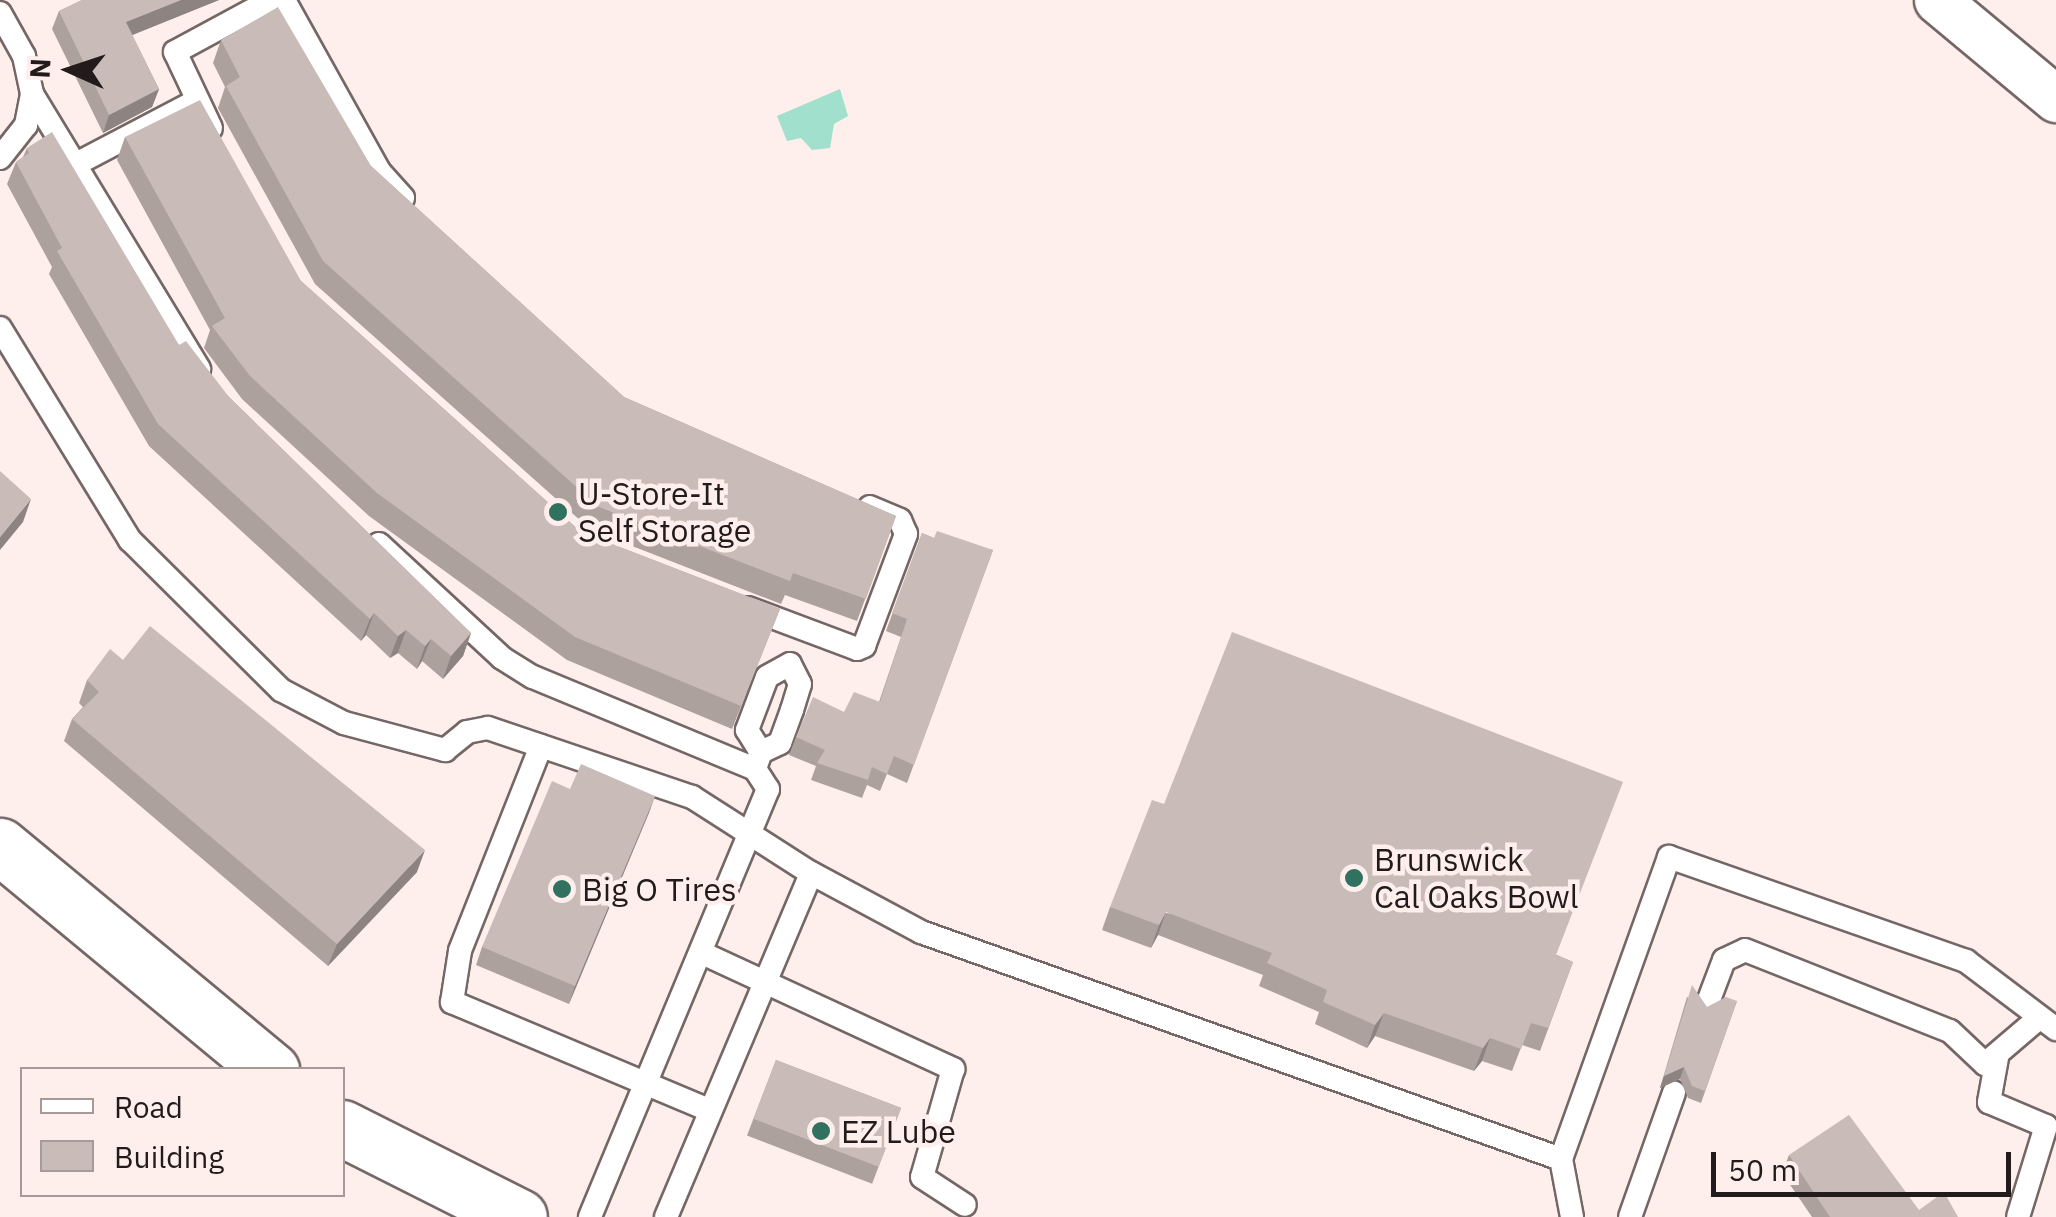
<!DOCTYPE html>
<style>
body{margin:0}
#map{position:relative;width:2056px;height:1217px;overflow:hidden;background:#feeeec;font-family:"IBM Plex Sans",sans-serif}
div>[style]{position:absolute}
.water>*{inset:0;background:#a0e0cc}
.roads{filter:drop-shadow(2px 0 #746765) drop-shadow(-2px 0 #746765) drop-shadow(0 2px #746765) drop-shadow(0 -2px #746765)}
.lane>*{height:22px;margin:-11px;padding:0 11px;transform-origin:11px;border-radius:11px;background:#fff}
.street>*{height:45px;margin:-22.5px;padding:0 22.5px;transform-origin:22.5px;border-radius:22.5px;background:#fff}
.primary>*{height:55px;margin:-27.5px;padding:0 27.5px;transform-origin:27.5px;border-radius:27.5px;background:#fff}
.wall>*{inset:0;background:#ada19e;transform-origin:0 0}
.shaded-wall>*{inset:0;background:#8d8381}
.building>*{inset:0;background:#c9bbb8;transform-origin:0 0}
.dots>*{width:28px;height:28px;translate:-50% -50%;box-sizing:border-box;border:5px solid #feeeec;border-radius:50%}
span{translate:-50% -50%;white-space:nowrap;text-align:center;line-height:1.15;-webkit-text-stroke:9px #feeeec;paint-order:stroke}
.poi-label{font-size:32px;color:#211c1b}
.left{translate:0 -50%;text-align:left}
.legend{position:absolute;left:20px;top:1067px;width:325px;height:130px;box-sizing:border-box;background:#feeeec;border:2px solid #a69a98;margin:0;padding:12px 18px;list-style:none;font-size:30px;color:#211c1b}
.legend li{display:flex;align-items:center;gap:20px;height:50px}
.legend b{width:50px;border:2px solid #a69a98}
.north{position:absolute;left:20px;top:20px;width:100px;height:100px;-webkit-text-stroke:8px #feeeec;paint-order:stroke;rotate:273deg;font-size:28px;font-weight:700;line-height:40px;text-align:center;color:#211c1b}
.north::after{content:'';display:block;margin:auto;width:35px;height:45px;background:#211c1b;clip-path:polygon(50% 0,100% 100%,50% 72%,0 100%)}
.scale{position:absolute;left:1711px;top:1152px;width:300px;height:45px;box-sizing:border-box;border:5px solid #211c1b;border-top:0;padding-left:12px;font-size:30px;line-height:35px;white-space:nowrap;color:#211c1b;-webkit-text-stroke:8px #feeeec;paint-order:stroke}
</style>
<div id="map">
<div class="water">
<i style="clip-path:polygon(840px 89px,848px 116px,834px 124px,830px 148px,812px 150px,801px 138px,787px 141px,777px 116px)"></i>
</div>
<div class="roads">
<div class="lane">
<i style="left:284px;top:0;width:196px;rotate:60.9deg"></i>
<i style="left:379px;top:171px;width:36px;rotate:48deg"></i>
<i style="left:0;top:13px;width:49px;rotate:60.8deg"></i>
<i style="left:24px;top:56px;width:39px;rotate:78deg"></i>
<i style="left:32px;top:94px;width:32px;rotate:101deg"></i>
<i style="left:26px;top:125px;width:42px;rotate:128.2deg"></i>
<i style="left:32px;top:94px;width:322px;rotate:58.7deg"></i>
<i style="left:211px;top:128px;width:84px;rotate:-115.3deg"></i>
<i style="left:175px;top:52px;width:109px;rotate:-28.4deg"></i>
<i style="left:78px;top:163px;width:133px;rotate:-27.7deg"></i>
<i style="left:0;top:328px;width:249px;rotate:58.5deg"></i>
<i style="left:130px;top:540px;width:213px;rotate:44.8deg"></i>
<i style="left:281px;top:690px;width:71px;rotate:27.6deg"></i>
<i style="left:344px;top:723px;width:105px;rotate:15deg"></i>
<i style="left:445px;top:750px;width:28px;rotate:-39deg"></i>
<i style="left:467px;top:732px;width:21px;rotate:-11deg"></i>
<i style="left:488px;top:728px;width:215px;rotate:18.7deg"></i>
<i style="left:692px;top:797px;width:141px;rotate:32.6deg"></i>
<i style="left:811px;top:873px;width:125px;rotate:28.2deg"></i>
<i style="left:921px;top:932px;width:679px;rotate:19.53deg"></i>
<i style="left:379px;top:544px;width:168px;rotate:42.8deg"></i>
<i style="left:502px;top:658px;width:36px;rotate:32deg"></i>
<i style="left:533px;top:677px;width:240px;rotate:22.5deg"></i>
<i style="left:755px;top:769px;width:24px;rotate:57deg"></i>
<i style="left:768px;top:789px;width:464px;rotate:112.6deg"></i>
<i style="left:748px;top:608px;width:116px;rotate:20.6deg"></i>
<i style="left:857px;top:649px;width:8px;rotate:-23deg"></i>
<i style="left:864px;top:646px;width:120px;rotate:-69.4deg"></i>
<i style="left:906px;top:534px;width:15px;rotate:-113deg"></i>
<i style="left:900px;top:520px;width:33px;rotate:-157deg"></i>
<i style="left:541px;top:746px;width:220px;rotate:111.6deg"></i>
<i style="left:460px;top:951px;width:52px;rotate:98.9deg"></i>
<i style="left:452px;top:1002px;width:279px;rotate:22.8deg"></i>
<i style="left:755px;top:769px;width:18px;rotate:-71deg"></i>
<i style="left:761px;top:752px;width:21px;rotate:-25deg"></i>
<i style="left:780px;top:743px;width:35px;rotate:-70deg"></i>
<i style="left:792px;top:710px;width:27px;rotate:-73deg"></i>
<i style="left:800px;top:684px;width:22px;rotate:-117deg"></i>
<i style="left:790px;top:664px;width:26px;rotate:151deg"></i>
<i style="left:767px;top:677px;width:57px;rotate:110.7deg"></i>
<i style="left:747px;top:730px;width:26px;rotate:58deg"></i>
<i style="left:702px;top:953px;width:277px;rotate:24.8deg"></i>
<i style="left:953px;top:1069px;width:112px;rotate:106deg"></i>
<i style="left:922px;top:1177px;width:51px;rotate:33.1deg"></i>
<i style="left:1707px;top:1005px;width:48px;rotate:-69.3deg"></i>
<i style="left:1724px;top:960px;width:23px;rotate:-25deg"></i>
<i style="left:1745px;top:950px;width:220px;rotate:21.6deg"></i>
<i style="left:1950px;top:1031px;width:48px;rotate:43.3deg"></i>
<i style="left:1985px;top:1064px;width:71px;rotate:-40.4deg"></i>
<i style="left:1997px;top:1058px;width:45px;rotate:100.3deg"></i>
<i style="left:1989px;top:1102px;width:62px;rotate:22.8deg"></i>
<i style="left:2046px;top:1126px;width:95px;rotate:107.1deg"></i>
<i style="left:666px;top:1217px;width:373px;rotate:-67.1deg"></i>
<i style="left:1572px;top:1217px;width:59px;rotate:-100.7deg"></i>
<i style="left:1561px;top:1159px;width:321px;rotate:-70.3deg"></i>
<i style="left:1669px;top:857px;width:315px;rotate:19.3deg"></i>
<i style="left:1966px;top:961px;width:113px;rotate:37.1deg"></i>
<i style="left:1630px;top:1217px;width:132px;rotate:-70.5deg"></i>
</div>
<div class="street">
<i style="left:1937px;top:0;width:155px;rotate:39.8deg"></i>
</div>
<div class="primary">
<i style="left:0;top:846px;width:352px;rotate:39.6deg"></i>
<i style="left:342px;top:1128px;width:198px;rotate:26.7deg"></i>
</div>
</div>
<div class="wall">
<i style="clip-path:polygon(82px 0,219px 0,132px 35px,159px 89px,152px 107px,103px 133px,52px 29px,59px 11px)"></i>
<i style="clip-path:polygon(221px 40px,371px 166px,624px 397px,896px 516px,857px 621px,785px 595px,781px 604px,591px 530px,315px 284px,218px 108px,225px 87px,213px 63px)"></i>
<i style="clip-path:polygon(125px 137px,301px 281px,581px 532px,780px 609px,732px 729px,567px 660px,369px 516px,242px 399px,204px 348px,210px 330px,117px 160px)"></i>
<i style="clip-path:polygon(27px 148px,179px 345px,229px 397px,471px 633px,463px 656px,443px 679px,422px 661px,417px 669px,398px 653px,390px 658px,366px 635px,361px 641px,149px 446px,49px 274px,52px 267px,7px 184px,16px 162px,23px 157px)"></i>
<i style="clip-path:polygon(922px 533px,934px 538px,993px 550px,907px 783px,887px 774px,880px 791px,867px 785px,862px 798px,811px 780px,816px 766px,789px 755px,796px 737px,844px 712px,879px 702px,901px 637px,886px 631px)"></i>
<i style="clip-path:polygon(123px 660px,417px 872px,328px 966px,64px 741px,72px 719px,83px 707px,79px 703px,87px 680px)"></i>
<i style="clip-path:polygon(570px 789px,655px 796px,569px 1004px,476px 965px,482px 947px)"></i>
<i style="clip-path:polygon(1110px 907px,1557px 955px,1573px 962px,1540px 1051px,1522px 1045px,1512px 1071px,1482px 1061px,1474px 1071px,1375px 1036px,1367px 1048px,1315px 1024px,1319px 1012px,1259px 986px,1263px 975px,1158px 935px,1151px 948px,1102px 930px)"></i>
<i style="clip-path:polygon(1687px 997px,1707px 1007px,1737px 1001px,1701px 1103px,1688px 1098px,1680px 1079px,1660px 1088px)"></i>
<i style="left:776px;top:1060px;width:134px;height:81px;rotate:21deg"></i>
<i style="clip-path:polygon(1789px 1155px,1919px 1210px,1958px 1217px,1812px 1217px,1782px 1173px)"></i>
</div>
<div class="shaded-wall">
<i style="clip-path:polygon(181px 0,219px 0,120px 40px,126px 22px)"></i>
<i style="clip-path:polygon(159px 89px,152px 107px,103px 133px,109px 115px)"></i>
<i style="clip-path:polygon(31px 499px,23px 522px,0 550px,0 537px)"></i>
<i style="clip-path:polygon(374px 613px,366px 635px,361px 641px,370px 619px)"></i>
<i style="clip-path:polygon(406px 630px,398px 653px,390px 658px,398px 636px)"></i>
<i style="clip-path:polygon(471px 633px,463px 656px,443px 679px,451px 656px)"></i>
<i style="clip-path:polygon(431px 639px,422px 661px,417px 669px,425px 646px)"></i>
<i style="clip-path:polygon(655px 796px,649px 813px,569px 1004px,575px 986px)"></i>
<i style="clip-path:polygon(425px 850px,417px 872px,328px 966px,337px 944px)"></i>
<i style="clip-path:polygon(1166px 912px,1158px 935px,1151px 948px,1159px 925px)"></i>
<i style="clip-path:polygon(1384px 1013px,1375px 1036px,1367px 1048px,1375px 1025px)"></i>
<i style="clip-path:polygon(1490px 1038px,1482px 1061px,1474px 1071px,1483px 1048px)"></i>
<i style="clip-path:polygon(1684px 1067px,1680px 1079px,1660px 1088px,1664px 1076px)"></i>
</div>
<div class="building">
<i style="clip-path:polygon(82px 0,181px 0,126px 22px,159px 89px,109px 115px,59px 11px)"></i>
<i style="clip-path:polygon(278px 7px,371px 166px,624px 397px,896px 516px,866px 599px,793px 573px,790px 581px,599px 507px,323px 261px,226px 86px,240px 77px,221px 40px)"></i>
<i style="clip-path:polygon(200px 100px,301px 281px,581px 532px,780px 609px,741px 706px,575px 637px,377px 493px,250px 376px,212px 326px,225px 318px,125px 137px)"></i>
<i style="clip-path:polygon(52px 132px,179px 345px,186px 341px,229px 397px,471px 633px,451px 656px,431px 639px,425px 646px,406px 630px,398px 636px,374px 613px,370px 619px,158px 424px,57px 251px,62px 248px,16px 162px,29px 153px,27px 148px)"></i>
<i style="clip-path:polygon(0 471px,31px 499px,0 537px)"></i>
<i style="clip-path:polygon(937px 531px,993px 550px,914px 765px,894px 756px,887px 774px,872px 767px,868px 780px,817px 763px,825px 750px,796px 737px,813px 697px,844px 712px,854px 692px,880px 702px,907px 619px,892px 613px,922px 533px,934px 538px)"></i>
<i style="clip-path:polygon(150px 626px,425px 850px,337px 944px,72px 719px,99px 692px,87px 680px,110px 649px,123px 660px)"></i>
<i style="clip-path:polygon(1232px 632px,1623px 782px,1556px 955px,1573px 962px,1548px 1028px,1531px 1023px,1521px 1049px,1490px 1038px,1483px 1048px,1384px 1013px,1375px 1025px,1323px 1002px,1327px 990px,1267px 963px,1272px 953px,1166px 912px,1159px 925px,1110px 907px,1152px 800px,1164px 804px)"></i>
<i style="clip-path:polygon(581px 764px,655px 796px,575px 986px,482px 947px,552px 781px,570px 789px)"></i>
<i style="clip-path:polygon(1692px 985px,1707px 1007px,1726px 997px,1737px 1001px,1705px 1091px,1692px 1086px,1684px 1067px,1664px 1076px)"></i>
<i style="left:776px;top:1060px;width:134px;height:63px;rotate:21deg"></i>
<i style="clip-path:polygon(1849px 1115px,1919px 1210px,1944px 1192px,1958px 1217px,1830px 1217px,1789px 1155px)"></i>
</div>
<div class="dots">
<i style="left:558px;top:512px;background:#317160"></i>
<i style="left:1354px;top:878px;background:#317160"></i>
<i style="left:562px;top:889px;background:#317160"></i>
<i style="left:821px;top:1131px;background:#317160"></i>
</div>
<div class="poi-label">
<span class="left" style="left:578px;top:512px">U-Store-It<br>Self Storage</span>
<span class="left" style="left:1374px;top:878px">Brunswick<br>Cal Oaks Bowl</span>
<span class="left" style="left:582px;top:889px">Big O Tires</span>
<span class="left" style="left:841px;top:1131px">EZ Lube</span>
</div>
<ul class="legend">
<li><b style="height:12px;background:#fff"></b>Road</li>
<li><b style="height:28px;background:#c9bbb8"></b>Building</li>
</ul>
<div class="north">N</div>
<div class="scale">50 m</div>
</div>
